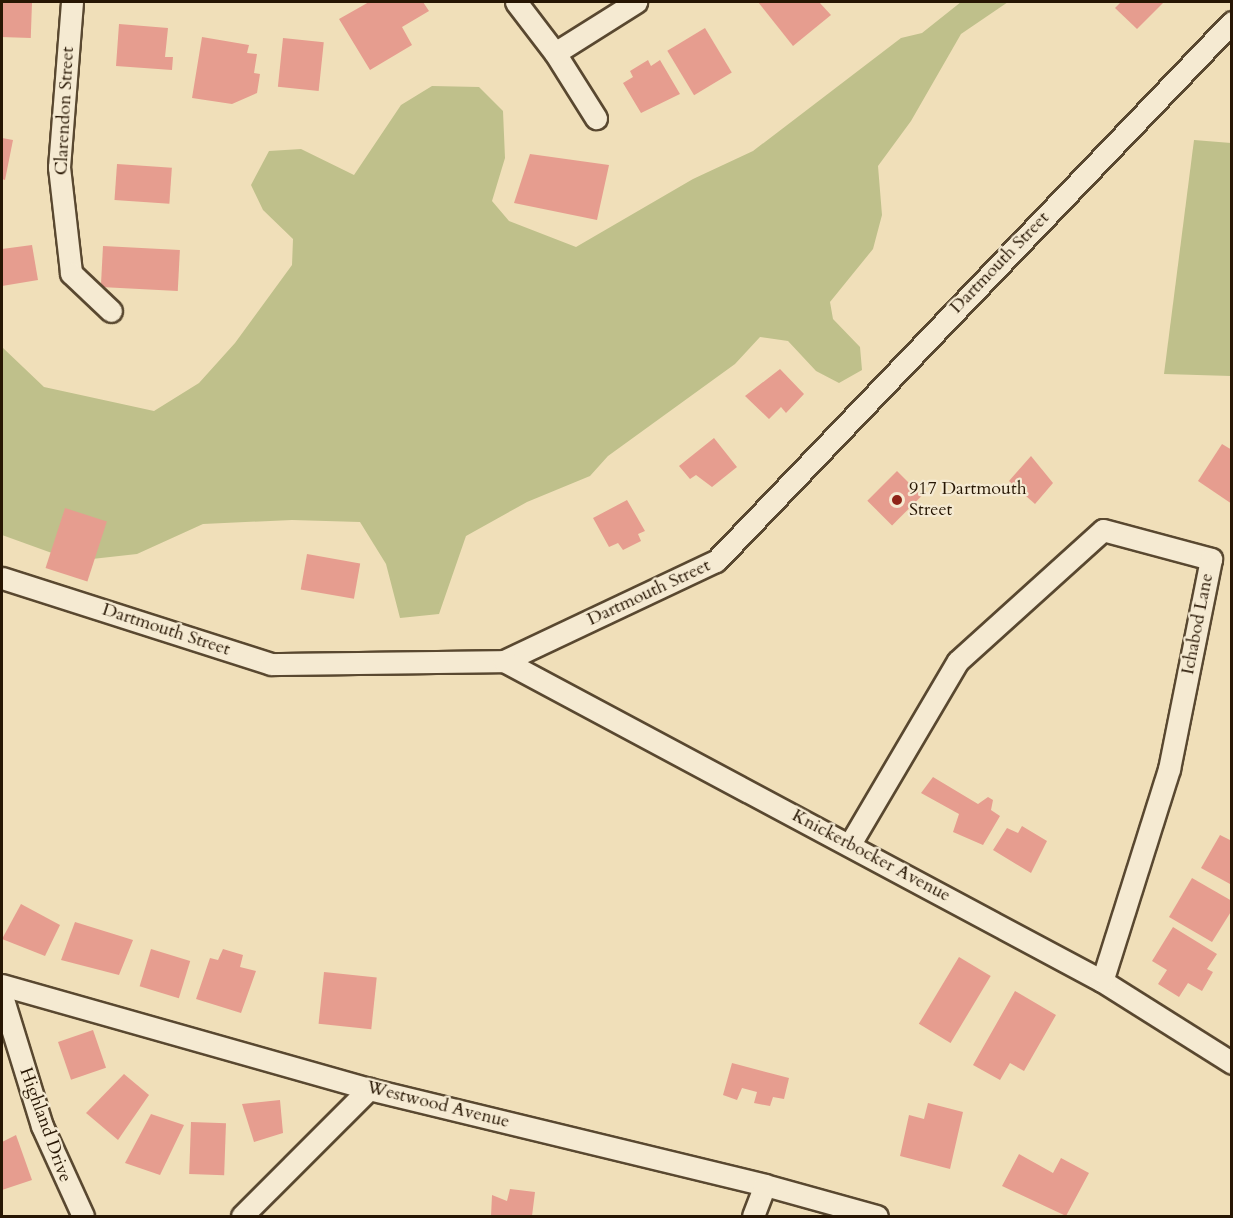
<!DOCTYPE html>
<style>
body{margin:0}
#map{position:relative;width:1233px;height:1218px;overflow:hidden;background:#f0dfb9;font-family:Cardo,serif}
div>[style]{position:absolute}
.green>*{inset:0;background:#bfc08b}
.building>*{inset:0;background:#e69d8f;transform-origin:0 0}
.roads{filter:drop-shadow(2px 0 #594830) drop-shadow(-2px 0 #594830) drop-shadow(0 2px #594830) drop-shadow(0 -2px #594830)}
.minor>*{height:21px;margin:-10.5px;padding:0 10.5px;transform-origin:10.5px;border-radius:10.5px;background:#f5ead2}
.dots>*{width:16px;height:16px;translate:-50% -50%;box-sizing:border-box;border:3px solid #f5ead2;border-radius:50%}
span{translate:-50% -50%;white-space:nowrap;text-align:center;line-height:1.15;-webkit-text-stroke:4.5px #f5ead2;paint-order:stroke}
.street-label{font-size:18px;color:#271603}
.poi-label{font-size:18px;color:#271603}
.left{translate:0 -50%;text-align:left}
.frame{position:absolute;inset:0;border:3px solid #271603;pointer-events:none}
</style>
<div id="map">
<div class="green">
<i style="clip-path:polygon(961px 2px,1008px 2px,961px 34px,911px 121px,878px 166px,882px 215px,873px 249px,830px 302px,833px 319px,860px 347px,862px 370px,839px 383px,816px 371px,788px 341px,760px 337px,735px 364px,608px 456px,590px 476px,527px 502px,466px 536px,439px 614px,400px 618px,386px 564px,360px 522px,292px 520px,203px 524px,137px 554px,74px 561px,2px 535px,2px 347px,44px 387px,154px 411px,199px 383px,235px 343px,292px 265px,293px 239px,263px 210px,251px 185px,269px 151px,301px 149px,354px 175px,401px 105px,432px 86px,479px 87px,503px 111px,505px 158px,492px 201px,509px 221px,576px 247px,693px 179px,753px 151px,901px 38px,922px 33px)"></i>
<i style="clip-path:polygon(1194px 140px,1231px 143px,1231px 376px,1164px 374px)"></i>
</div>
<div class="building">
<i style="left:2px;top:2px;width:30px;height:35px;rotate:2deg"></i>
<i style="clip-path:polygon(369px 2px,423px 2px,429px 11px,402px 27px,412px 45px,370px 70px,339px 19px)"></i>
<i style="clip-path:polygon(758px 2px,819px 2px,831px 15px,793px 46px)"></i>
<i style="clip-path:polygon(1121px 2px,1164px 2px,1137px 29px,1115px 8px)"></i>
<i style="clip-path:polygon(119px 24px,168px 28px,165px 57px,173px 57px,172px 70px,116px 66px)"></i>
<i style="left:705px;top:28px;width:52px;height:44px;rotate:59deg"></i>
<i style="clip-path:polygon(202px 37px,249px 45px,247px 53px,257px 54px,254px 73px,260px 74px,257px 93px,232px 104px,192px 98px)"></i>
<i style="left:283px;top:38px;width:41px;height:49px;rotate:6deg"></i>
<i style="clip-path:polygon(648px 60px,651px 66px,660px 60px,680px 94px,641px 113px,623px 83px,633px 77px,630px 71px)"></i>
<i style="clip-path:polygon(2px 138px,13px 140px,5px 180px,2px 179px)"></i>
<i style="clip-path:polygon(530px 154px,609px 165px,597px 220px,514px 203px)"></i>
<i style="left:117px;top:164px;width:55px;height:36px;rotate:4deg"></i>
<i style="clip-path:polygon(32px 245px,38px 280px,2px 286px,2px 249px)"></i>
<i style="left:103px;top:246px;width:77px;height:41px;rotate:3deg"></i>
<i style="clip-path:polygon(780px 369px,804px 394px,786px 413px,781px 407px,769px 419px,745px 396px)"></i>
<i style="clip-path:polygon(714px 438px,737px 467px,712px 487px,696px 475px,690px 479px,679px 466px)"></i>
<i style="clip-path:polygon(1222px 444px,1232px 450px,1232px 504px,1198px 481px)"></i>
<i style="clip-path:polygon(1031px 456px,1053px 483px,1035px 504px,1009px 481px)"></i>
<i style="left:897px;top:471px;width:35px;height:42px;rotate:45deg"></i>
<i style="clip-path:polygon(627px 500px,645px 531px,638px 534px,641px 541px,623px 550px,618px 543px,609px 547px,593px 518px)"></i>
<i style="left:65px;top:508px;width:44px;height:63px;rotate:18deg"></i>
<i style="left:307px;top:554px;width:54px;height:36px;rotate:10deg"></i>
<i style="clip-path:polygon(933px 777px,978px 804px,988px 797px,993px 800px,991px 810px,1000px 816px,983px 845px,953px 832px,959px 814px,921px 793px)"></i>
<i style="clip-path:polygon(1022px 826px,1047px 841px,1031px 873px,993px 850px,1007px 828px,1018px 833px)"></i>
<i style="clip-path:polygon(1220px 835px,1232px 841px,1230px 884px,1201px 868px)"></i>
<i style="clip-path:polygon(1192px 878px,1232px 901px,1232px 910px,1212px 942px,1169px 917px)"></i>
<i style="clip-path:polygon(21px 904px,60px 925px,45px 956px,2px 939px)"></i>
<i style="clip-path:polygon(75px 922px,133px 940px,119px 975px,61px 960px)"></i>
<i style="clip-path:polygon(1173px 927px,1217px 954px,1207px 969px,1213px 972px,1202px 991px,1188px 983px,1179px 997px,1158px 984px,1167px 970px,1152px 961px)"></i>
<i style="left:151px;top:949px;width:41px;height:39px;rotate:17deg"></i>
<i style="clip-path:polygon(223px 949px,243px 955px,240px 967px,256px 971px,241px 1013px,196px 999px,210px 958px,218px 960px)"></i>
<i style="left:959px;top:957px;width:37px;height:78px;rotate:31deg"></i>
<i style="left:324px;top:972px;width:53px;height:52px;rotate:6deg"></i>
<i style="clip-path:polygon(1015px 991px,1056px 1015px,1024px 1071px,1010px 1063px,1000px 1080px,973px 1065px)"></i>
<i style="left:93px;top:1030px;width:40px;height:37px;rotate:71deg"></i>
<i style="clip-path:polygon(732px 1063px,789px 1078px,784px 1099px,773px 1097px,770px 1106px,754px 1103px,757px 1092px,742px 1088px,737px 1100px,723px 1095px)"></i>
<i style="clip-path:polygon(124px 1074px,149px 1095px,118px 1140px,86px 1113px)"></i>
<i style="clip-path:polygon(280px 1100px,283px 1133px,254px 1142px,242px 1104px)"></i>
<i style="clip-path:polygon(928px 1103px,963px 1112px,950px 1169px,900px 1156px,909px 1115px,924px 1119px)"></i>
<i style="clip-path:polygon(151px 1114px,184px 1125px,160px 1175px,125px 1163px)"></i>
<i style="left:191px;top:1122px;width:35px;height:52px;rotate:2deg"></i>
<i style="clip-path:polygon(16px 1135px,32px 1180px,2px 1190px,2px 1142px)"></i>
<i style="clip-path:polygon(1019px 1154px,1053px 1173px,1061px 1158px,1089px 1173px,1066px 1216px,1002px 1186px)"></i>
<i style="clip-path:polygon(510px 1189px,535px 1192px,532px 1216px,491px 1216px,492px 1195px,507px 1201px)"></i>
</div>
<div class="roads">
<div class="minor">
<i style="left:72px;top:2px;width:166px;rotate:94.5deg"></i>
<i style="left:59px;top:167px;width:107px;rotate:83.5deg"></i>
<i style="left:71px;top:273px;width:55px;rotate:43.5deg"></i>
<i style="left:516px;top:2px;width:64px;rotate:52.6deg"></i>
<i style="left:555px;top:53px;width:77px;rotate:57.8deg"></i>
<i style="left:555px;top:53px;width:96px;rotate:-32.2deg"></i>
<i style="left:2px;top:578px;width:282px;rotate:17.7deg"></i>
<i style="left:271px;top:664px;width:233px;rotate:-0.7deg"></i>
<i style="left:504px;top:661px;width:234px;rotate:-25.3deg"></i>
<i style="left:716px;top:561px;width:746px;rotate:-46.25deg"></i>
<i style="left:504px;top:661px;width:678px;rotate:28.15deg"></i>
<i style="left:1102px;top:981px;width:154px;rotate:32.2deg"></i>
<i style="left:850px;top:844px;width:212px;rotate:-59.5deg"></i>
<i style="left:958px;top:661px;width:195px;rotate:-42.1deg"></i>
<i style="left:1103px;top:530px;width:112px;rotate:15deg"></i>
<i style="left:1211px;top:559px;width:214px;rotate:101.3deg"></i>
<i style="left:1169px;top:769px;width:222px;rotate:107.5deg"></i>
<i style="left:2px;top:985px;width:381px;rotate:15.8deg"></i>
<i style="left:369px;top:1089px;width:407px;rotate:13.6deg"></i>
<i style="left:765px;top:1185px;width:116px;rotate:15.5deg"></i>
<i style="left:2px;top:996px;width:136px;rotate:72.9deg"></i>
<i style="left:42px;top:1126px;width:99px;rotate:65.5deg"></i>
<i style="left:242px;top:1216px;width:180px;rotate:-45deg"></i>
<i style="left:753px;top:1216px;width:33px;rotate:-69deg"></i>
</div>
</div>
<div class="dots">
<i style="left:897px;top:500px;background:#8f2418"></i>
</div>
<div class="street-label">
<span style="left:65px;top:111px;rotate:-87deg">Clarendon Street</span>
<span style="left:1000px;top:263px;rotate:-46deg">Dartmouth Street</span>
<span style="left:649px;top:593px;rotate:-25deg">Dartmouth Street</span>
<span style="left:1198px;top:624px;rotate:-79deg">Ichabod Lane</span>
<span style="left:166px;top:630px;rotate:18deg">Dartmouth Street</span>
<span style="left:871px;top:856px;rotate:28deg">Knickerbocker Avenue</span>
<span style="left:438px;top:1105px;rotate:14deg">Westwood Avenue</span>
<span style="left:45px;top:1125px;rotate:70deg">Highland Drive</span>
</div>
<div class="poi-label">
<span class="left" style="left:909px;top:500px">917 Dartmouth<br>Street</span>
</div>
<div class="frame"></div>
</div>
